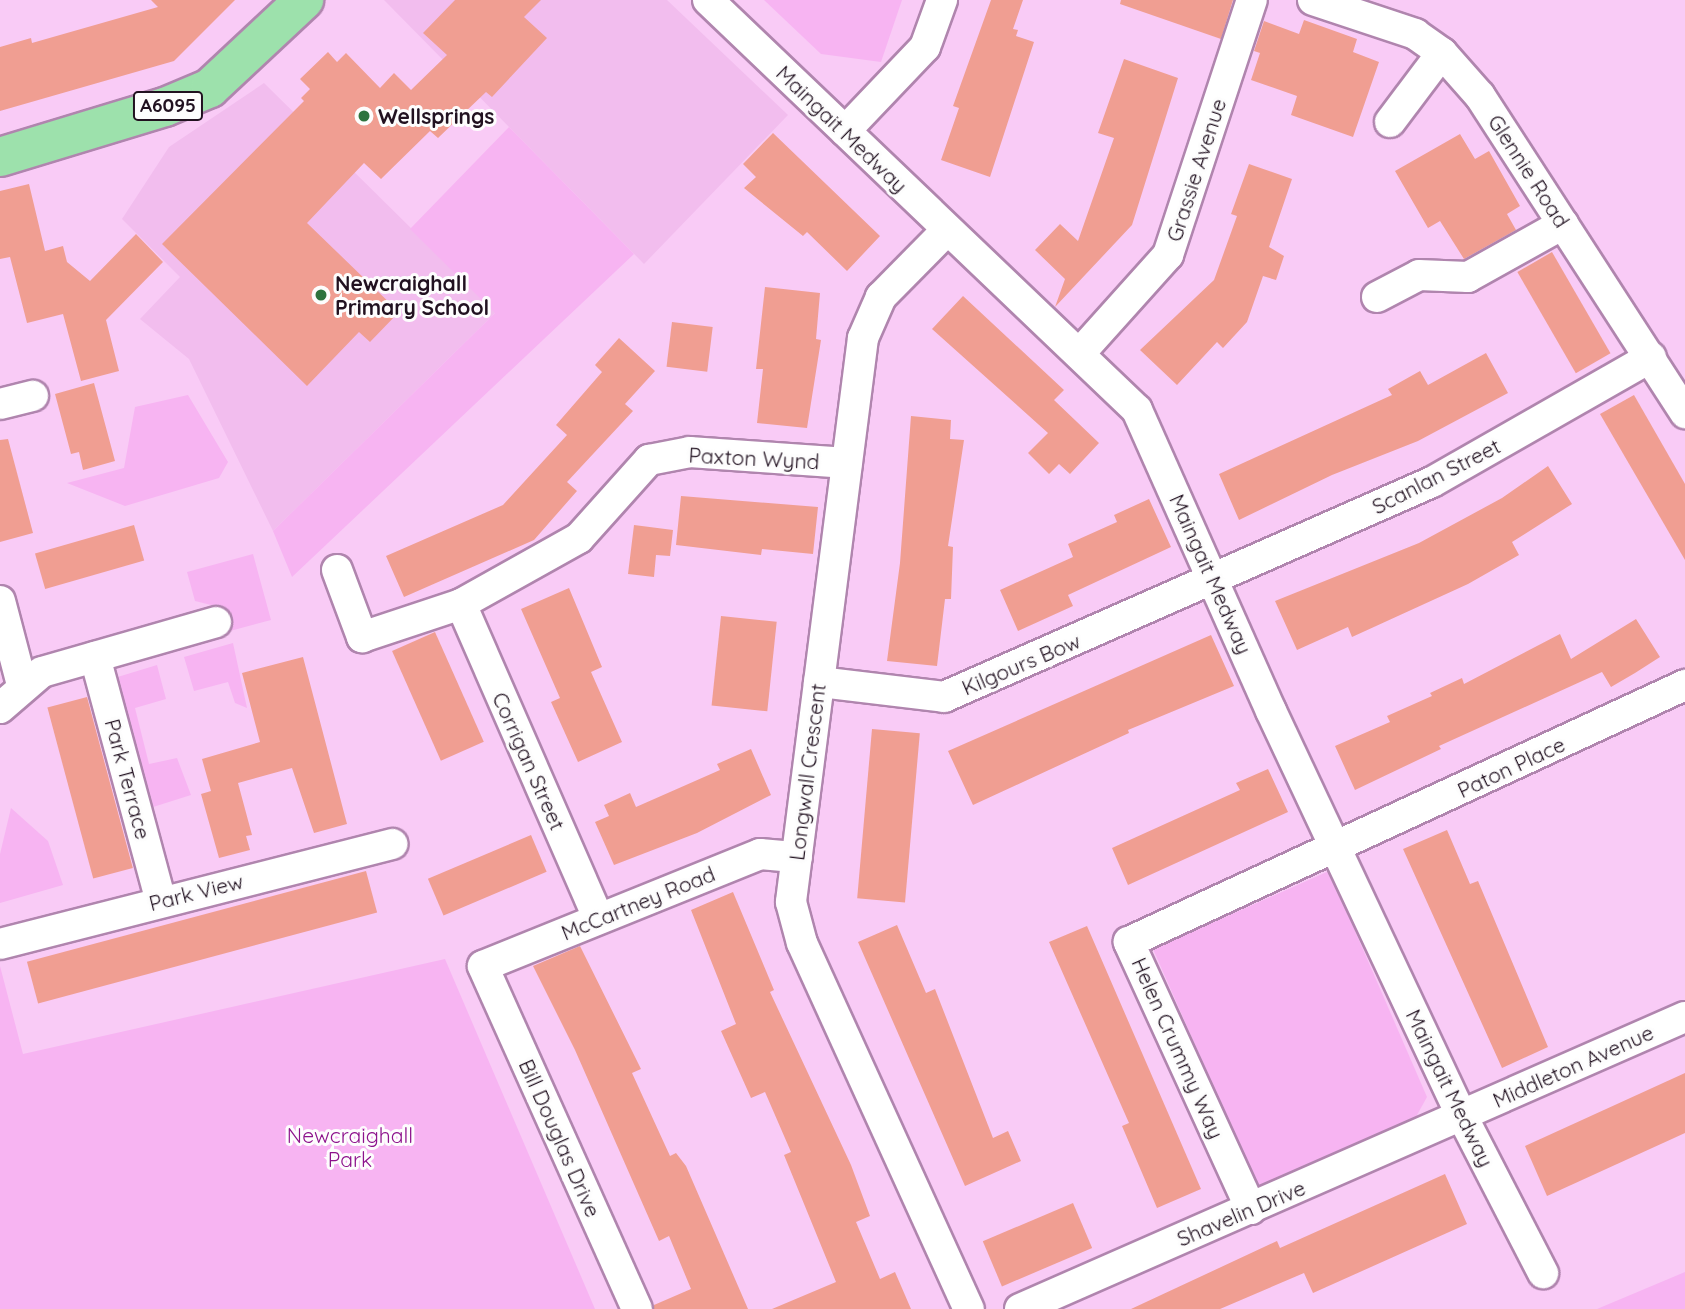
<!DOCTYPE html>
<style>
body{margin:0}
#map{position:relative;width:1685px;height:1309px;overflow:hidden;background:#f9cbf6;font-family:Quicksand,sans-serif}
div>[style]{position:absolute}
.built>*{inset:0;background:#f2bdee}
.green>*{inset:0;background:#f7b4f2}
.building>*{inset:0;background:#f09e92;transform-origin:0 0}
.roads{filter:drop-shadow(2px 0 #b085ae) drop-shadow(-2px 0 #b085ae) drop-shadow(0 2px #b085ae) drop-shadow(0 -2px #b085ae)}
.minor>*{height:30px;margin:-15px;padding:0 15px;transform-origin:15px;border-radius:15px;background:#fff}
.major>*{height:38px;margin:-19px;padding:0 19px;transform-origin:19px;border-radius:19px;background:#9de1ac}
.dots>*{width:19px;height:19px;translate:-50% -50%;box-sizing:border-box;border:4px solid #fdfdfd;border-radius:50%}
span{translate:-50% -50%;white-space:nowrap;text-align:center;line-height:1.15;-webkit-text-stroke:6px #fdfdfd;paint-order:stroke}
.shield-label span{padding:2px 5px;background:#fdfdfd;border:2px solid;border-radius:5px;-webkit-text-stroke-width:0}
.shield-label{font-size:19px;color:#211120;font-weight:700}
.poi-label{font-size:21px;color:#211120;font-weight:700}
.left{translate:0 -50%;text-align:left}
.street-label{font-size:21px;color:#211120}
.park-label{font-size:21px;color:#8d128c}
</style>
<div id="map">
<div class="built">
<i style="clip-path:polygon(384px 0,667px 0,788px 115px,644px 264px)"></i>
<i style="clip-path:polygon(264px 83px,496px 312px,273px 531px,189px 359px,140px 319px,180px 277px,122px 219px,169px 147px)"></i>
</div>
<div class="green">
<i style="clip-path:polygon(764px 0,902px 0,881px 62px,821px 54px)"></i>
<i style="clip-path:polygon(509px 127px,634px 254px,292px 577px,273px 531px,495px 313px,410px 229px)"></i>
<i style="clip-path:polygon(188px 395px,228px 462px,219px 478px,125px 506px,67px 483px,124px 468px,135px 407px)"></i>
<i style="clip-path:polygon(253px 554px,271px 620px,230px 631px,223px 608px,195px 601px,187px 572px)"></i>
<i style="clip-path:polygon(233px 643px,247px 708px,235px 703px,228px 682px,194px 691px,184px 657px)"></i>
<i style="clip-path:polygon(157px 665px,166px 699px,135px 708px,149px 764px,177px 758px,191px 795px,150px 808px,111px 679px)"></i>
<i style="clip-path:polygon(11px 808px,48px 841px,63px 885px,0 903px,0 854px)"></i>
<i style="clip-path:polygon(1329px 871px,1427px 1097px,1412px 1124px,1257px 1186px,1153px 949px)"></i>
<i style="clip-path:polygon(445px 959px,595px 1309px,0 1309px,0 966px,23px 1054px)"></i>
<i style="clip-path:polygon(1685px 1272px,1685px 1309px,1597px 1309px)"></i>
</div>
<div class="building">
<i style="clip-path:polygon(151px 0,235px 0,174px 61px,0 111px,0 47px,31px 38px,32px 43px,158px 7px)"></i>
<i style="clip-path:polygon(455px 0,541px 0,524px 17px,547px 38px,492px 97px,486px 92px,438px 138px,430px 131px,381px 179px,364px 163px,307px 223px,399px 312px,370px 342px,359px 332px,307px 386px,162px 244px,304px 101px,301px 98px,310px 89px,300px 79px,328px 52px,337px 62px,346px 53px,380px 88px,394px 73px,411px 90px,447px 55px,423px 33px)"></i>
<i style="clip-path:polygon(991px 0,1023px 0,1013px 29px,1018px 30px,1016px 36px,1034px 42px,990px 177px,941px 160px,959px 108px,953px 106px)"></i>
<i style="clip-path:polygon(1121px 0,1233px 0,1221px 39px,1120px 4px)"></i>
<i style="clip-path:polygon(1304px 20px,1357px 39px,1353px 52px,1379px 62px,1353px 137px,1291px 115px,1297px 96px,1251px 80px,1260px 53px,1254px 51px,1264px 21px,1299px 34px)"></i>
<i style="clip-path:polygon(1124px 59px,1178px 78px,1132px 225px,1055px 307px,1065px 279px,1035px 250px,1060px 224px,1078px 241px,1114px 138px,1098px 133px)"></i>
<i style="clip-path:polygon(773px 133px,880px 236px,847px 271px,807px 232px,803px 236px,744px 188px,756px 177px,743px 164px)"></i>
<i style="clip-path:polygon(1460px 134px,1475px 159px,1489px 151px,1520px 206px,1507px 214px,1516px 230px,1464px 259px,1440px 221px,1428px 228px,1395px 171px)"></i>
<i style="clip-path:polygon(1249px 164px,1292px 179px,1269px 247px,1284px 256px,1276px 280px,1263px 276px,1247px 322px,1223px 348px,1217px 342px,1177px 385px,1140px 350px,1214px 280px,1237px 216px,1231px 214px)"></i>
<i style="clip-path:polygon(29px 184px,45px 251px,63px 246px,67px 262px,90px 281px,136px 234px,163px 262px,106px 320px,119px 371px,81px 381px,63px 314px,27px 323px,10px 257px,0 259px,0 191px)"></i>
<i style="left:1552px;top:252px;width:117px;height:40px;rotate:60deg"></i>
<i style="clip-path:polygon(765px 287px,820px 293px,816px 339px,821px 340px,807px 428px,757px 423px,763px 369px,756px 369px)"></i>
<i style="clip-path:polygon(963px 296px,1064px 390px,1054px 400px,1099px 443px,1070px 474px,1059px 464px,1049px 474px,1028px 453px,1048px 433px,932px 329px)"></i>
<i style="left:672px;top:322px;width:41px;height:45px;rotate:7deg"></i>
<i style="clip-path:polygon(619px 338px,655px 371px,625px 404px,633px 411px,567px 482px,577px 491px,534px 540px,404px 597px,386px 556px,503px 505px,567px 435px,556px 425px,602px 372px,595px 365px)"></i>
<i style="clip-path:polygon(1486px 353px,1508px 393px,1418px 441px,1332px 475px,1239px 520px,1219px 474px,1392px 395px,1388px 389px,1420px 371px,1428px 385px)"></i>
<i style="clip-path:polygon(94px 383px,115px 461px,83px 470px,79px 452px,71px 454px,55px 394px)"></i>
<i style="clip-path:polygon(1634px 395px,1685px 484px,1685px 560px,1600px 414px)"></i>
<i style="clip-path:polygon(911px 416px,951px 420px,950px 439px,964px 440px,948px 546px,953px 547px,951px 599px,945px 599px,937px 666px,887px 661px,900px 563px)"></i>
<i style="clip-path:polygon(8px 439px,33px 533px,0 542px,0 440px)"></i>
<i style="clip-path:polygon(1548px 466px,1572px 504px,1512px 542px,1519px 555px,1468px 584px,1352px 637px,1348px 627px,1297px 650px,1275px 601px,1419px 543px,1502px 498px)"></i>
<i style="clip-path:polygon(681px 496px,818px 507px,813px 554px,762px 549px,761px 555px,676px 545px)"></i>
<i style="clip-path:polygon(1149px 499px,1171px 547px,1068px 595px,1073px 606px,1018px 631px,1000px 590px,1073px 557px,1068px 544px,1117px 522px,1114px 515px)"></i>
<i style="left:134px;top:525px;width:37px;height:103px;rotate:74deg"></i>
<i style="clip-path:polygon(634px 525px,673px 530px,670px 556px,656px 555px,654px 577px,628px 574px)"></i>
<i style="clip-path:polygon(569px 588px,602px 667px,591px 672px,622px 742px,578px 762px,551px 702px,560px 698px,521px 609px)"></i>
<i style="left:721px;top:616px;width:56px;height:90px;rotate:6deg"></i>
<i style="clip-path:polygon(1636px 619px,1660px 657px,1635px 673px,1611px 687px,1602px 672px,1439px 746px,1441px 749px,1355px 790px,1335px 746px,1390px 722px,1387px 716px,1432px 696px,1430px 693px,1462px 678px,1464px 684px,1560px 634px,1571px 659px)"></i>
<i style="left:435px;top:632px;width:120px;height:47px;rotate:66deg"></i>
<i style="clip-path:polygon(1211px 635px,1234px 686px,1128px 730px,1129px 733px,973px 805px,948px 751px)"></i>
<i style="clip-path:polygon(303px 657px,347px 824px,314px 833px,292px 768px,238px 783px,252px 835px,246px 836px,250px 850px,219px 858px,201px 794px,211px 791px,202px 759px,260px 742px,242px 673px)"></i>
<i style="left:87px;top:697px;width:177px;height:41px;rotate:75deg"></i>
<i style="left:872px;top:729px;width:48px;height:170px;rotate:5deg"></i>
<i style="clip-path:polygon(751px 749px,771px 795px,697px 833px,614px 865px,595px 822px,609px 816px,604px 805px,630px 793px,636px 807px,720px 770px,717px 764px)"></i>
<i style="clip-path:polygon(1268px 769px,1288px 812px,1128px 885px,1112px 848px,1240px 790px,1236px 783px)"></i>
<i style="clip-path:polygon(1447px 830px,1470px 884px,1478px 881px,1548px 1047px,1502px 1068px,1403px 849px)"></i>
<i style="left:531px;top:835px;width:40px;height:112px;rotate:67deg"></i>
<i style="left:366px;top:871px;width:43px;height:351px;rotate:75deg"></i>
<i style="clip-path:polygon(733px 892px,774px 990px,770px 992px,851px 1165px,870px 1216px,856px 1222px,880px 1279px,895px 1272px,911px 1309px,772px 1309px,836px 1282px,784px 1155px,791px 1152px,765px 1092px,751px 1098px,721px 1031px,736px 1024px,691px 910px)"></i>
<i style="clip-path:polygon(897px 925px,926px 993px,935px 989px,993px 1138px,1008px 1131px,1021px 1161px,965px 1186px,858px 942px)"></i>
<i style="clip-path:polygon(1087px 926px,1201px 1189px,1157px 1208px,1122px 1126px,1129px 1123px,1049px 942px)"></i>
<i style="clip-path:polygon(580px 946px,641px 1069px,632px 1073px,670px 1156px,676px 1153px,686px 1166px,748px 1309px,654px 1309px,654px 1305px,691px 1289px,669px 1236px,659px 1241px,575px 1050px,533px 966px)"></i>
<i style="clip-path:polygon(1685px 1073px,1685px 1133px,1547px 1196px,1525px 1146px)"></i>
<i style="clip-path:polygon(1445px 1174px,1467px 1224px,1313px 1293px,1304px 1273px,1220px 1309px,1131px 1309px,1277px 1241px,1280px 1248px)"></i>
<i style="left:1073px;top:1203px;width:49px;height:98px;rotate:67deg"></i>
</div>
<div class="roads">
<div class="minor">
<i style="left:708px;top:0;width:593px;rotate:43.7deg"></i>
<i style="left:1137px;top:410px;width:329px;rotate:66deg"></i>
<i style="left:1271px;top:711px;width:448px;rotate:64.8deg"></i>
<i style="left:1462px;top:1116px;width:177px;rotate:62.7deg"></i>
<i style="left:1313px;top:0;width:108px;rotate:18.4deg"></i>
<i style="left:1415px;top:34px;width:33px;rotate:35deg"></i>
<i style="left:1442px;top:53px;width:57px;rotate:48.5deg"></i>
<i style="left:1480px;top:96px;width:378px;rotate:57.1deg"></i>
<i style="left:1390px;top:122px;width:86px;rotate:-53deg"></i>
<i style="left:845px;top:131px;width:116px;rotate:-46.4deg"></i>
<i style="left:925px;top:47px;width:50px;rotate:-70.1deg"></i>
<i style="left:946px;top:231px;width:93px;rotate:134.6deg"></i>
<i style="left:881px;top:297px;width:45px;rotate:113.7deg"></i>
<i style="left:863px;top:338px;width:569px;rotate:97.28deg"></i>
<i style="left:791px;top:902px;width:42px;rotate:75deg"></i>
<i style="left:802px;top:943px;width:402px;rotate:65.5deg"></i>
<i style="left:1377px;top:297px;width:47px;rotate:-27.6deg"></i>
<i style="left:1419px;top:275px;width:49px;rotate:2.3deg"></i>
<i style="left:1468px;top:277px;width:109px;rotate:-29.2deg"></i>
<i style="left:1080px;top:353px;width:132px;rotate:-48.1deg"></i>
<i style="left:1168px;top:255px;width:268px;rotate:-71.8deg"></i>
<i style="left:0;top:404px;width:34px;rotate:-14deg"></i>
<i style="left:337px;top:570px;width:72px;rotate:69.5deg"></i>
<i style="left:362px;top:637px;width:104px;rotate:-18.4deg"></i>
<i style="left:461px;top:604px;width:135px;rotate:-29.2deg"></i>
<i style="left:579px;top:538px;width:105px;rotate:-48.1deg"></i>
<i style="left:649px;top:460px;width:42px;rotate:-11deg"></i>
<i style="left:690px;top:452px;width:157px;rotate:4deg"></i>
<i style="left:0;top:601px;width:87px;rotate:75.3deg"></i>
<i style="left:461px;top:604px;width:343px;rotate:66.4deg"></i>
<i style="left:95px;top:657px;width:253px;rotate:74.9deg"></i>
<i style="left:819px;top:682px;width:126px;rotate:6.8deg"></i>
<i style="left:944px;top:697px;width:533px;rotate:-23.78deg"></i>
<i style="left:1432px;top:482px;width:252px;rotate:-29.7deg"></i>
<i style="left:0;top:708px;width:55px;rotate:-40.6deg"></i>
<i style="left:42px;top:672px;width:181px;rotate:-16deg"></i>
<i style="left:0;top:944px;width:405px;rotate:-14.3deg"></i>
<i style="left:1251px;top:1209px;width:294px;rotate:-114.6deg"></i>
<i style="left:1129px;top:942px;width:613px;rotate:-24.81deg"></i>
<i style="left:637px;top:1309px;width:376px;rotate:-114.2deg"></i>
<i style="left:483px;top:966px;width:299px;rotate:-22deg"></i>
<i style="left:760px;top:854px;width:37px;rotate:5deg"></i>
<i style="left:1020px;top:1309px;width:726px;rotate:-23.71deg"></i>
</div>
<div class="major">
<i style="left:0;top:157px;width:172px;rotate:-16.9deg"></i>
<i style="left:165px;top:107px;width:49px;rotate:-22.9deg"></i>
<i style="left:210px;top:88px;width:129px;rotate:-43.1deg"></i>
</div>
</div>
<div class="dots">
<i style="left:364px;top:116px;background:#2e733e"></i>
<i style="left:321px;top:295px;background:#2e733e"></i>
</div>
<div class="shield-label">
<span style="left:168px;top:106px">A6095</span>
</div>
<div class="poi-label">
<span class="left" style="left:378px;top:116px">Wellsprings</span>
<span class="left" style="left:335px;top:295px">Newcraighall<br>Primary School</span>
</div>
<div class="street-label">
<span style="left:842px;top:129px;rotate:44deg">Maingait Medway</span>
<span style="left:1196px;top:170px;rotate:-72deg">Grassie Avenue</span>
<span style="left:1529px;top:171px;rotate:57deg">Glennie Road</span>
<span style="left:754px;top:458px;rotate:3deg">Paxton Wynd</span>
<span style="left:1436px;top:476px;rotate:-27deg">Scanlan Street</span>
<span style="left:1211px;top:574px;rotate:66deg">Maingait Medway</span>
<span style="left:1021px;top:664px;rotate:-23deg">Kilgours Bow</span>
<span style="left:529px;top:761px;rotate:66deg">Corrigan Street</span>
<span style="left:1511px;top:767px;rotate:-25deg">Paton Place</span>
<span style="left:807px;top:772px;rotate:-83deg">Longwall Crescent</span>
<span style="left:128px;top:779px;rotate:75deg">Park Terrace</span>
<span style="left:196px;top:892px;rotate:-14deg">Park View</span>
<span style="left:638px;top:903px;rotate:-22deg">McCartney Road</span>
<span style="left:1178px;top:1048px;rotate:66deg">Helen Crummy Way</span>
<span style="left:1573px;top:1066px;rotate:-24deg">Middleton Avenue</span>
<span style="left:1450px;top:1088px;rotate:64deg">Maingait Medway</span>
<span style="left:560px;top:1138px;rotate:66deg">Bill Douglas Drive</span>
<span style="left:1241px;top:1213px;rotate:-23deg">Shavelin Drive</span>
</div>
<div class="park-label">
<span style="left:350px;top:1147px">Newcraighall<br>Park</span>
</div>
</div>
